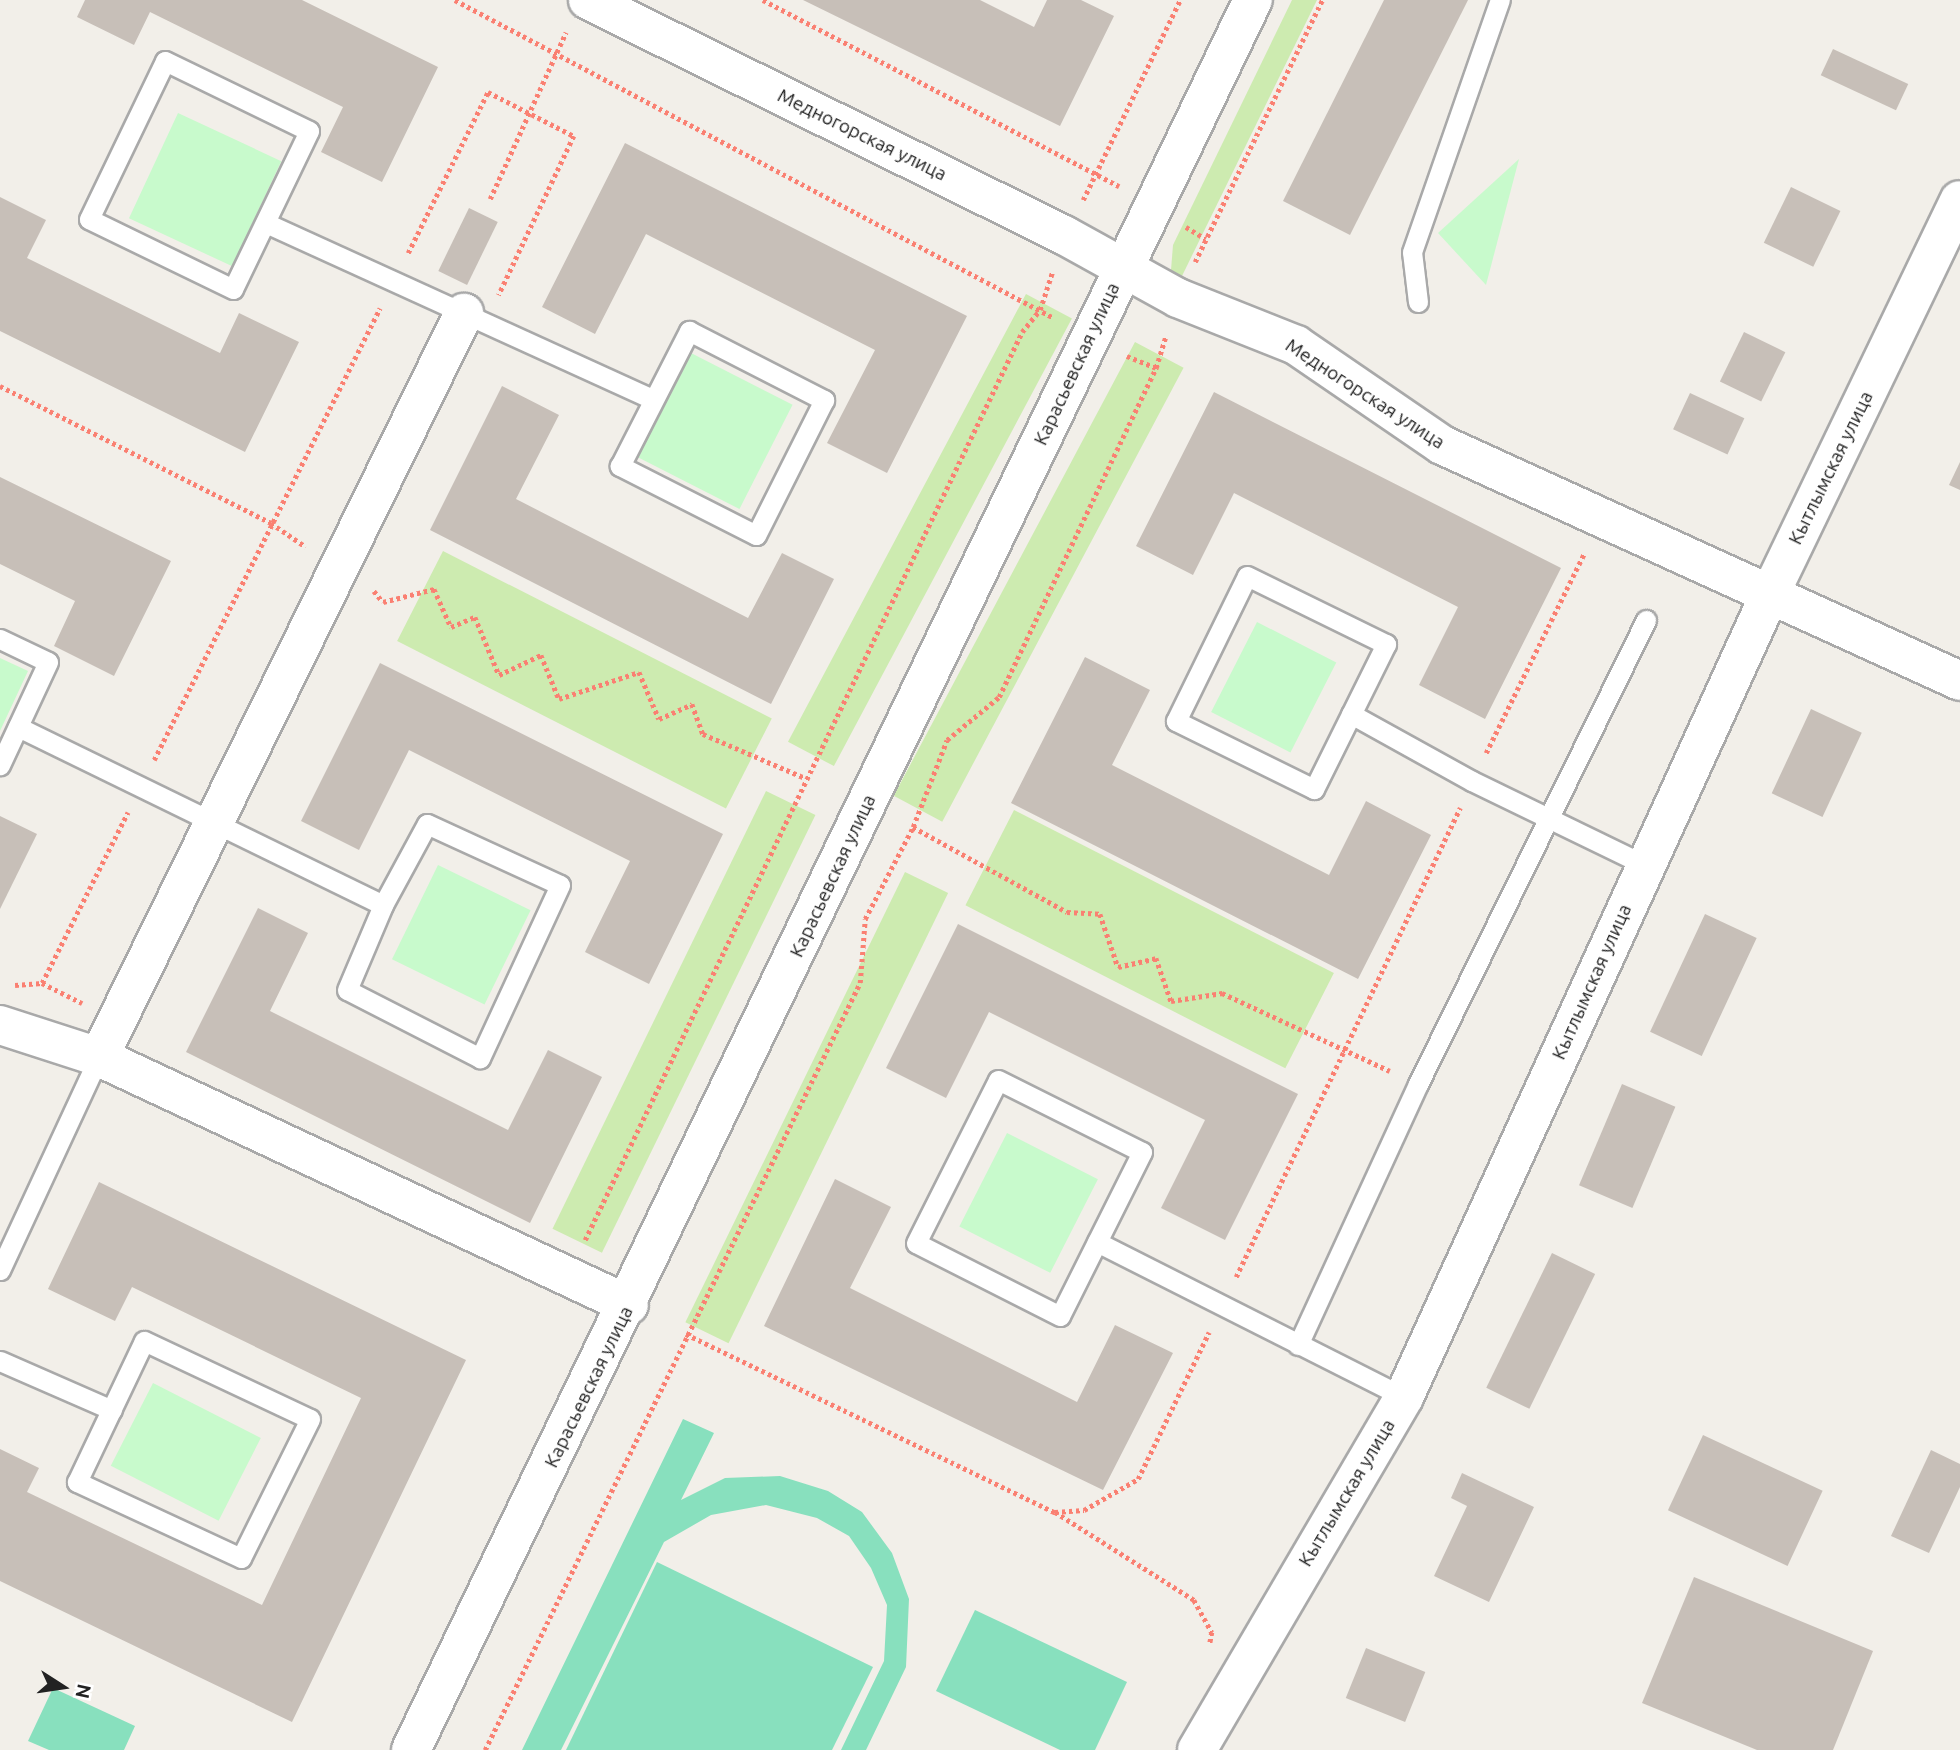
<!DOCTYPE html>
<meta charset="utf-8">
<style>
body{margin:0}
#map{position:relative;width:1960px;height:1750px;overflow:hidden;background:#f2efe9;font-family:Ubuntu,sans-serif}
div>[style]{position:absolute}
.grass>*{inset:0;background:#cdebb0;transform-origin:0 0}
.park>*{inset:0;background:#c8facc;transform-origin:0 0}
.pitch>*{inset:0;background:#88e0be}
.building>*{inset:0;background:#c7bfb8;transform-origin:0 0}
.path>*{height:4.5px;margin-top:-2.25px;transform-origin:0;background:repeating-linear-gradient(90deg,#fa8072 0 3.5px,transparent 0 7px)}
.roads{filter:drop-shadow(2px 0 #a9a9a9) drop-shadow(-2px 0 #a9a9a9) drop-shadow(0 2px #a9a9a9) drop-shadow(0 -2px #a9a9a9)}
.service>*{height:19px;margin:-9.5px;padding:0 9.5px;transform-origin:9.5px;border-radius:9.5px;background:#fff}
.minor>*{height:38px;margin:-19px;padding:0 19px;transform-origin:19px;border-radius:19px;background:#fff}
span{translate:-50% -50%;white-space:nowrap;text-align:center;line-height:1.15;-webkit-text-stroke:7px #fff;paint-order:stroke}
.street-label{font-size:19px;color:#222}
.north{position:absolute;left:28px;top:1652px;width:70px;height:70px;-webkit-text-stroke:5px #fff;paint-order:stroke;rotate:102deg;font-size:19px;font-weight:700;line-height:28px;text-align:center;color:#222}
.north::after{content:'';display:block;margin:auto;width:24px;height:32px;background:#222;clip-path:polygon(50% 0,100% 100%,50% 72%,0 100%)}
</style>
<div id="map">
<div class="grass">
<i style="clip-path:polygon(1292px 0,1317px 0,1182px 276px,1171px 270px,1173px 245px)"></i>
<i style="left:1026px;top:294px;width:52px;height:507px;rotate:28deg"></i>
<i style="left:1135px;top:342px;width:55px;height:514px;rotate:28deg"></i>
<i style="left:443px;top:551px;width:369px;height:101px;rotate:27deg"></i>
<i style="left:766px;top:791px;width:55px;height:487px;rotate:26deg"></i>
<i style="left:1014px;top:810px;width:359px;height:107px;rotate:27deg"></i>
<i style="left:905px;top:872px;width:48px;height:501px;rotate:26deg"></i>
</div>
<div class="park">
<i style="left:178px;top:113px;width:114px;height:116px;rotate:25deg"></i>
<i style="clip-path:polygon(1519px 159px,1486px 285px,1438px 233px)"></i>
<i style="left:691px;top:353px;width:114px;height:117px;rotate:27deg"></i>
<i style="left:1257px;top:622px;width:89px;height:101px;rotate:27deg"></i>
<i style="clip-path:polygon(0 658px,28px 671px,0 731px)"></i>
<i style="left:438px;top:865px;width:103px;height:105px;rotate:26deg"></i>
<i style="left:1007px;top:1133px;width:102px;height:105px;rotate:27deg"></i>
<i style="left:153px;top:1383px;width:121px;height:93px;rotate:27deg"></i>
</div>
<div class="pitch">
<i style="clip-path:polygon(683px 1419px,714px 1433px,681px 1500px,725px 1478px,780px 1476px,828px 1491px,862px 1512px,892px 1553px,909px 1599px,906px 1667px,866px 1750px,841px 1750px,884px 1661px,887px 1605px,871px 1568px,849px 1536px,817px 1518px,766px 1505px,711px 1515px,664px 1542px,561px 1750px,522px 1750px)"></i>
<i style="clip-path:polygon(657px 1562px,873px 1667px,832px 1750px,566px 1750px)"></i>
<i style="clip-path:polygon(975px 1610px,1127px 1682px,1095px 1750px,1060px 1750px,936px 1691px)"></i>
<i style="clip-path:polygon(53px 1688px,135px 1726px,124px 1750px,49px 1750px,28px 1741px)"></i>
</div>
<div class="building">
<i style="clip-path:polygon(85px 0,302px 0,438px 67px,382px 182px,321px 152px,343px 107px,150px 12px,134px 45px,77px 17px)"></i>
<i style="clip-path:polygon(803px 0,980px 0,1034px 27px,1047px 0,1081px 0,1114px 16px,1060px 126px)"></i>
<i style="clip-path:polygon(1384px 0,1468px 0,1350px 235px,1283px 201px)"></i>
<i style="left:1833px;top:49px;width:83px;height:29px;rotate:25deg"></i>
<i style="clip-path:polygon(625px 143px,967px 316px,887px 473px,827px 443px,875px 350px,646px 234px,595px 334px,542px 307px)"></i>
<i style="left:1791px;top:187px;width:55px;height:62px;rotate:26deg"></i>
<i style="clip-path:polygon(0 197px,46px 220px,27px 258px,220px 353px,239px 313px,299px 342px,245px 452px,0 331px)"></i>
<i style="left:469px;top:208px;width:32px;height:70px;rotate:26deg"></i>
<i style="left:1744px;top:332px;width:46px;height:55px;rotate:26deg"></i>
<i style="clip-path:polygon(502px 386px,559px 415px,516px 499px,748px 618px,782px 553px,834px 579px,771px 704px,430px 530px)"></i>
<i style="clip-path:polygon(1214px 392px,1561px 568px,1485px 719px,1419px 685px,1458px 607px,1234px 493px,1193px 575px,1136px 546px)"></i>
<i style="left:1690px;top:393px;width:60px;height:40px;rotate:25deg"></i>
<i style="clip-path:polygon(1960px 462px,1960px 490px,1949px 485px)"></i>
<i style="clip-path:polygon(0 477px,171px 561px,114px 676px,54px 646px,75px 601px,0 564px)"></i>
<i style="clip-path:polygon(1085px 657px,1150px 690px,1112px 765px,1329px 875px,1366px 801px,1431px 835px,1358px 979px,1011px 803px)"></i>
<i style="clip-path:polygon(380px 663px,723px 834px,649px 984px,585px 952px,630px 861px,409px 750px,359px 850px,301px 821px)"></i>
<i style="left:1811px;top:709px;width:56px;height:93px;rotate:25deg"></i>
<i style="clip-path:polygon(0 816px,37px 834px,0 909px)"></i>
<i style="clip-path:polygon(258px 908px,308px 933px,270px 1011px,508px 1130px,548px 1050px,602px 1077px,530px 1223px,186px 1052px)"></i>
<i style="left:1705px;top:914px;width:57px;height:130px;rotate:25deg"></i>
<i style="clip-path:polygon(958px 924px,1298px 1094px,1225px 1240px,1161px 1208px,1205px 1120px,989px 1012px,946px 1098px,886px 1068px)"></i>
<i style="left:1622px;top:1084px;width:58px;height:110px;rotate:23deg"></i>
<i style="clip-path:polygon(835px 1179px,891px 1207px,850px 1288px,1077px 1402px,1115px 1325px,1173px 1353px,1103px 1490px,764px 1326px)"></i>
<i style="clip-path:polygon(99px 1182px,466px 1360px,292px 1722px,0 1581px,0 1449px,39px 1468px,27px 1492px,262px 1605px,361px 1398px,132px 1287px,115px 1321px,48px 1289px)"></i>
<i style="left:1552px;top:1253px;width:48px;height:150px;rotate:26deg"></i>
<i style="left:1703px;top:1435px;width:132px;height:83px;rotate:25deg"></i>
<i style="clip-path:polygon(1931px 1450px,1960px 1464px,1960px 1487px,1929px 1553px,1891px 1536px)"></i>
<i style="clip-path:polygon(1462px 1473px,1534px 1507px,1489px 1602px,1434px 1576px,1467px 1506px,1451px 1498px)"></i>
<i style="clip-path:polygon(1694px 1577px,1873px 1651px,1833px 1750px,1757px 1750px,1642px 1703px)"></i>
<i style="left:1366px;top:1648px;width:64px;height:54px;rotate:22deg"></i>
</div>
<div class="path">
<i style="left:455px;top:0;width:678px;rotate:27.96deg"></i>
<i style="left:763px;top:0;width:402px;rotate:27.6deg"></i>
<i style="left:490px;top:199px;width:183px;rotate:-65.5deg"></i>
<i style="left:1083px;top:200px;width:222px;rotate:-64.1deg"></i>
<i style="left:1186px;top:227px;width:23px;rotate:31deg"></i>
<i style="left:408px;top:253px;width:180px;rotate:-63.6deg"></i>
<i style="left:488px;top:92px;width:97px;rotate:27.1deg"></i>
<i style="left:574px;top:136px;width:176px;rotate:115.3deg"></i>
<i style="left:1195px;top:262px;width:291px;rotate:-64.1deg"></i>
<i style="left:1127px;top:356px;width:31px;rotate:22deg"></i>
<i style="left:0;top:386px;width:304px;rotate:26.8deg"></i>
<i style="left:271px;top:523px;width:42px;rotate:34.4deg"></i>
<i style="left:374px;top:591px;width:14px;rotate:51deg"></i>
<i style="left:383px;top:602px;width:53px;rotate:-14.3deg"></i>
<i style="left:434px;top:589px;width:42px;rotate:65.9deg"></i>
<i style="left:451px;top:627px;width:26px;rotate:-23deg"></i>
<i style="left:475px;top:617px;width:63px;rotate:67.5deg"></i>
<i style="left:499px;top:675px;width:47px;rotate:-25.5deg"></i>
<i style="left:541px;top:655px;width:48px;rotate:67.8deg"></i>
<i style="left:559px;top:699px;width:84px;rotate:-18.6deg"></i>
<i style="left:639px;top:672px;width:51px;rotate:66.9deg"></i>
<i style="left:659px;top:719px;width:36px;rotate:-24deg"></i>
<i style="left:692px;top:704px;width:32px;rotate:70deg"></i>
<i style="left:703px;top:734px;width:111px;rotate:23.3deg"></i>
<i style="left:1486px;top:753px;width:222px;rotate:-63.8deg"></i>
<i style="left:154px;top:760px;width:505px;rotate:-63.43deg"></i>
<i style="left:913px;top:827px;width:176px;rotate:28.9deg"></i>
<i style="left:1067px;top:912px;width:33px;rotate:3deg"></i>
<i style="left:1100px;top:914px;width:56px;rotate:71.2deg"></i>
<i style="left:1118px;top:967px;width:39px;rotate:-13deg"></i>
<i style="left:1156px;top:958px;width:46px;rotate:70.8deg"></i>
<i style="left:1171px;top:1001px;width:52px;rotate:-8.9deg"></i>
<i style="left:1222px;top:993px;width:185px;rotate:24.9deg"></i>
<i style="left:42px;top:983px;width:191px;rotate:-63.3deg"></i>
<i style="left:15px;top:985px;width:27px;rotate:-4deg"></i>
<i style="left:42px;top:983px;width:45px;rotate:26.6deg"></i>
<i style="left:585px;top:1240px;width:1008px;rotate:-64.3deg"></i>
<i style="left:1022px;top:332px;width:28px;rotate:-51deg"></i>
<i style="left:1040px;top:310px;width:40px;rotate:-72deg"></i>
<i style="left:1236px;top:1277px;width:520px;rotate:-64.47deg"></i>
<i style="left:686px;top:1334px;width:410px;rotate:25.8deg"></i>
<i style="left:1055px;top:1512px;width:165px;rotate:32.3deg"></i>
<i style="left:1194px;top:1600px;width:37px;rotate:61deg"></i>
<i style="left:1212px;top:1632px;width:11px;rotate:100deg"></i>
<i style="left:1055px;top:1512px;width:29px;rotate:-4deg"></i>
<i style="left:1084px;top:1510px;width:62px;rotate:-29.9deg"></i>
<i style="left:1138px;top:1479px;width:163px;rotate:-64.2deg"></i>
<i style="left:485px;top:1750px;width:854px;rotate:-63.95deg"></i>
<i style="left:860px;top:983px;width:64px;rotate:-85.5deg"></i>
<i style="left:865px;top:919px;width:104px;rotate:-62.4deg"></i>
<i style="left:913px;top:827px;width:93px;rotate:-68.7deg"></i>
<i style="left:947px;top:740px;width:67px;rotate:-39.6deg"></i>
<i style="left:999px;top:697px;width:365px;rotate:-64.5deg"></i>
<i style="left:1156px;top:368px;width:34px;rotate:-73deg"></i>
</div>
<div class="roads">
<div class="service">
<i style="left:165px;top:61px;width:160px;rotate:25.9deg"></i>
<i style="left:309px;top:131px;width:175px;rotate:115.7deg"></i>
<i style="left:233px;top:289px;width:160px;rotate:-154.1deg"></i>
<i style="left:89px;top:219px;width:175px;rotate:-64.3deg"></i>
<i style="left:266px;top:223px;width:425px;rotate:24.5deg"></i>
<i style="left:1418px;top:302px;width:50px;rotate:-96.8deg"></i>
<i style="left:1412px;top:252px;width:267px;rotate:-70.8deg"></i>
<i style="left:689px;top:331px;width:152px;rotate:27.1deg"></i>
<i style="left:824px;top:400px;width:151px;rotate:116.7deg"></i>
<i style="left:756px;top:535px;width:153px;rotate:-153.1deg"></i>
<i style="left:620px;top:466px;width:152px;rotate:-62.9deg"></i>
<i style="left:1247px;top:576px;width:155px;rotate:26.1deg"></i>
<i style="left:1386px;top:644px;width:162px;rotate:116.4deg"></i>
<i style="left:1314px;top:789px;width:154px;rotate:-153.8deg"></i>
<i style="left:1176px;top:721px;width:161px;rotate:-63.9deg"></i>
<i style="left:0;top:639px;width:53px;rotate:25.6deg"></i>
<i style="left:48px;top:662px;width:114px;rotate:115deg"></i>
<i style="left:1351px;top:714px;width:138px;rotate:29deg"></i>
<i style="left:1472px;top:781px;width:192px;rotate:25.9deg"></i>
<i style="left:18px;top:727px;width:406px;rotate:26deg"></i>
<i style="left:427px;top:824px;width:146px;rotate:24.6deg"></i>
<i style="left:560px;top:885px;width:191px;rotate:114.8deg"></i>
<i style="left:480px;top:1058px;width:149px;rotate:-152.9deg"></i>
<i style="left:347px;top:990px;width:92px;rotate:-67deg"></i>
<i style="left:383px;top:905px;width:92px;rotate:-61.5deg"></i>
<i style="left:998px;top:1080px;width:161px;rotate:26.6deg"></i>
<i style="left:1142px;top:1152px;width:183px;rotate:116.6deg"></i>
<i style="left:1060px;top:1316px;width:161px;rotate:-153.1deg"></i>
<i style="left:916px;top:1243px;width:182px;rotate:-63.3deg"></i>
<i style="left:1097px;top:1242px;width:344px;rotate:26.8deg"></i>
<i style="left:0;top:1270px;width:235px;rotate:-65.1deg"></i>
<i style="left:144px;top:1341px;width:183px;rotate:25.2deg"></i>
<i style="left:310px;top:1419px;width:155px;rotate:116.4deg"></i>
<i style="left:241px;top:1558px;width:181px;rotate:-155.1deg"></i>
<i style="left:77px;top:1482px;width:156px;rotate:-64.6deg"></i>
<i style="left:1298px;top:1345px;width:287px;rotate:-65.3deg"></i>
<i style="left:1418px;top:1084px;width:517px;rotate:-63.83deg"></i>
<i style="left:0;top:1361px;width:122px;rotate:23.6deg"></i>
</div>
<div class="minor">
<i style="left:588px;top:0;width:531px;rotate:26.28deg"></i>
<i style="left:1064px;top:235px;width:130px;rotate:28.9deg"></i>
<i style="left:1178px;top:298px;width:127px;rotate:21.7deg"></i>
<i style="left:1296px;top:345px;width:177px;rotate:34.4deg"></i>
<i style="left:1442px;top:445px;width:569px;rotate:24.49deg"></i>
<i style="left:0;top:1025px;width:104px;rotate:17.9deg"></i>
<i style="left:99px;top:1057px;width:585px;rotate:25.08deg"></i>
<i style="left:99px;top:1057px;width:829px;rotate:-63.87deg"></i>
<i style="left:411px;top:1750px;width:1942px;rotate:-64.31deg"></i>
<i style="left:1197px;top:1750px;width:409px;rotate:-59.6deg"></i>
<i style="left:1404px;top:1397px;width:882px;rotate:-65.5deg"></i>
<i style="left:1770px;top:594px;width:437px;rotate:-64.3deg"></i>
</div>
</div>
<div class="street-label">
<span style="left:862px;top:135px;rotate:26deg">Медногорская улица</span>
<span style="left:1077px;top:364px;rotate:-65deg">Карасьевская улица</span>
<span style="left:1365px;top:394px;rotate:33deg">Медногорская улица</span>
<span style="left:1831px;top:468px;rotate:-64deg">Кытлымская улица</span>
<span style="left:833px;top:876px;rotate:-65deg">Карасьевская улица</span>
<span style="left:1592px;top:982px;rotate:-66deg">Кытлымская улица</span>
<span style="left:589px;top:1387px;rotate:-64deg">Карасьевская улица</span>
<span style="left:1347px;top:1493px;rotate:-59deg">Кытлымская улица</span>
</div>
<div class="north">N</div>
</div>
